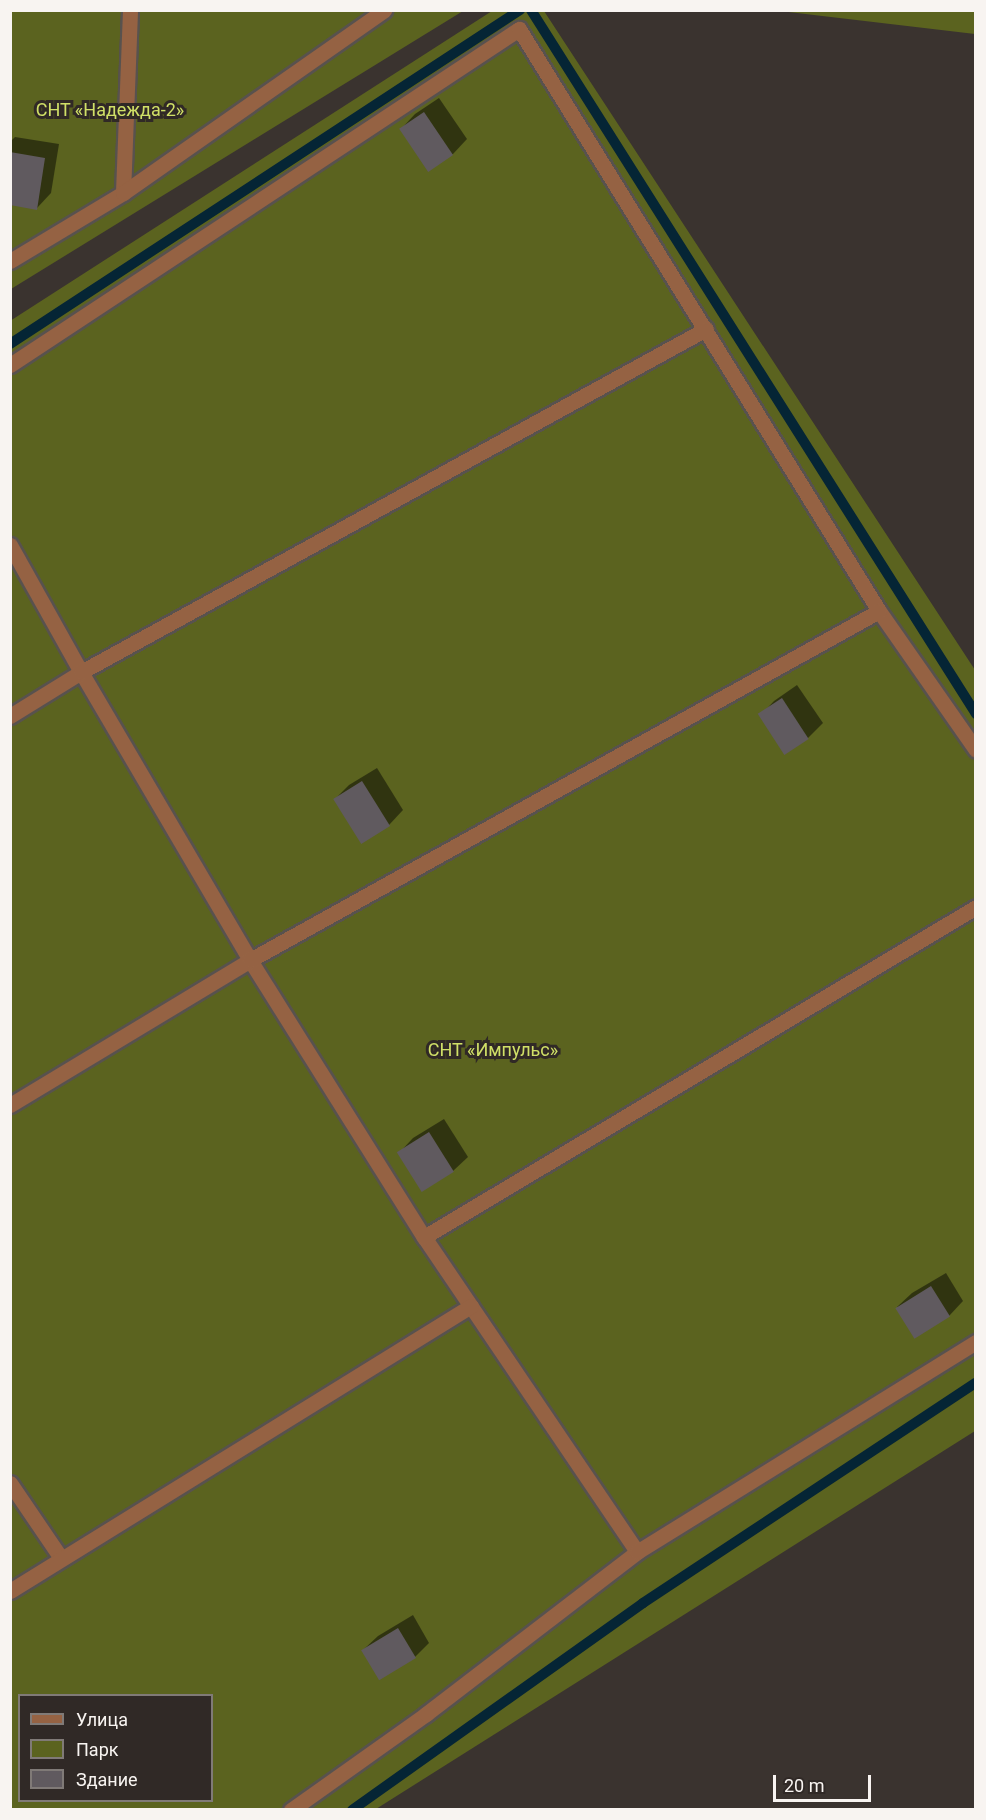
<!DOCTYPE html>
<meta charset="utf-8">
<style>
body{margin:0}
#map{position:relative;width:986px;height:1820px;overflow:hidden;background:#3a332f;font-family:Roboto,sans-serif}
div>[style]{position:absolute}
.green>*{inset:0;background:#5b631f}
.shadow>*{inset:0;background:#0007}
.stream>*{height:10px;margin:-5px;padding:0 5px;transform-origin:5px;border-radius:5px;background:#052535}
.building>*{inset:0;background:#605a5f;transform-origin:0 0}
.roads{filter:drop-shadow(2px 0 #58524e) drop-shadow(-2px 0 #58524e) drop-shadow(0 2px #58524e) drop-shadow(0 -2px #58524e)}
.minor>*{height:15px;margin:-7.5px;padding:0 7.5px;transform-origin:7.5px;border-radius:7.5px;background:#956243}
span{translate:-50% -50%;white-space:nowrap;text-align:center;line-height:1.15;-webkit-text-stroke:6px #302926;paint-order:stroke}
.park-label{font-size:18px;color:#d0e067}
.frame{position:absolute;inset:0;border:12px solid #f8f4f1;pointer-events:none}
.legend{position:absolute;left:18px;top:1694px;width:195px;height:108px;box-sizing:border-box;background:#302926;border:2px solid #807a77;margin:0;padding:8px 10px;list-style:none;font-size:18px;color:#f8f4f1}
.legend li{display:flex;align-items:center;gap:12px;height:30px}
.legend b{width:30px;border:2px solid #807a77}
.scale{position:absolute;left:773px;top:1775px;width:98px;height:27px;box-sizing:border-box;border:3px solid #f8f4f1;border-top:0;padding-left:8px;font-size:18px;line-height:21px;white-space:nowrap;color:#f8f4f1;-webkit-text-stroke:4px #302926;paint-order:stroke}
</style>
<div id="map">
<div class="green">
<i style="clip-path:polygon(11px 11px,463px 11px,11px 289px)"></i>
<i style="clip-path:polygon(evenodd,492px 11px,544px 11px,975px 670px,975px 1431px,376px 1809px,11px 1809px,10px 321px,492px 11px,20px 1696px,212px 1696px,212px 1800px,20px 1800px,20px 1696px)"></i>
<i style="clip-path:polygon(780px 11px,975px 11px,975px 34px)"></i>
</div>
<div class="shadow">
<i style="clip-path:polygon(439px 98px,467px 139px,453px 154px,429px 170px,401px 129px,415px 114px)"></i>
<i style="clip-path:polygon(15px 137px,59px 144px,51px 193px,37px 208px,10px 204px,10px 142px)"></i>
<i style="clip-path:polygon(797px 685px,823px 723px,808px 738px,786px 753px,760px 716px,774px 701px)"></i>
<i style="clip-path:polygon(377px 768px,403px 810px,389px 825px,335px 799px,349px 785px)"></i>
<i style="clip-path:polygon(444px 1119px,468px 1157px,453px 1171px,423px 1190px,399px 1153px,413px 1138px)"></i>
<i style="clip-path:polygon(946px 1273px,963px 1301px,949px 1316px,897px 1307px,912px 1293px)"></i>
<i style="clip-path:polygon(413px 1615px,429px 1643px,415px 1657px,363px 1650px,378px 1636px)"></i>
</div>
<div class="stream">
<i style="left:531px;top:10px;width:833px;rotate:57.7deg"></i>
<i style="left:10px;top:344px;width:610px;rotate:-33.22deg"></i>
<i style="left:352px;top:1810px;width:357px;rotate:-35.4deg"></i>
<i style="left:643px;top:1603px;width:399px;rotate:-33.5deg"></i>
</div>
<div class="building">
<i style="left:424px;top:112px;width:52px;height:30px;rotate:56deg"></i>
<i style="clip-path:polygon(10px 152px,45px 158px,37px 210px,10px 205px)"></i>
<i style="left:782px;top:698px;width:49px;height:29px;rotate:57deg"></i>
<i style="left:362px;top:781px;width:53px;height:34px;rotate:58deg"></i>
<i style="left:429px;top:1132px;width:47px;height:38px;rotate:58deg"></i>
<i style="left:931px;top:1286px;width:36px;height:42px;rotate:58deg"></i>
<i style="left:398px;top:1628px;width:35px;height:43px;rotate:59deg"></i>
</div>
<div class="roads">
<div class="minor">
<i style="left:123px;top:193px;width:183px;rotate:-87.8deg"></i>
<i style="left:10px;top:261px;width:132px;rotate:-31deg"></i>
<i style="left:123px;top:193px;width:319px;rotate:-35deg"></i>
<i style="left:10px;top:365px;width:610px;rotate:-33.43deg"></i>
<i style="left:519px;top:29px;width:684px;rotate:58.26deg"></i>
<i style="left:879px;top:611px;width:169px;rotate:55.1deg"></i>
<i style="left:10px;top:545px;width:145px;rotate:60.8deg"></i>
<i style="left:81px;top:672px;width:334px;rotate:59.6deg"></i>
<i style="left:250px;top:960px;width:327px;rotate:57.9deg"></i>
<i style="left:424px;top:1237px;width:380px;rotate:55.9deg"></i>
<i style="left:10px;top:716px;width:84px;rotate:-31.8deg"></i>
<i style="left:81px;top:672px;width:713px;rotate:-28.76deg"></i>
<i style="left:10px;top:1105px;width:280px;rotate:-31.1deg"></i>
<i style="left:250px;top:960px;width:719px;rotate:-29.02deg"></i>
<i style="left:424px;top:1237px;width:643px;rotate:-30.87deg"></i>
<i style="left:10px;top:1483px;width:91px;rotate:55.8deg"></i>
<i style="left:10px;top:1591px;width:542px;rotate:-31.73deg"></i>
<i style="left:291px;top:1810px;width:166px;rotate:-35.4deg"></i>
<i style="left:426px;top:1714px;width:266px;rotate:-37.5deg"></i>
<i style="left:637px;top:1552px;width:399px;rotate:-31.8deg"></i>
</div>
</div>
<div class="park-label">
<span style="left:110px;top:110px">СНТ «Надежда-2»</span>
<span style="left:493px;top:1050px">СНТ «Импульс»</span>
</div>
<div class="frame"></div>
<ul class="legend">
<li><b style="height:8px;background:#956243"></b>Улица</li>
<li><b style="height:16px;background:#5b631f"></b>Парк</li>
<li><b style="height:16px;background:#605a5f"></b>Здание</li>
</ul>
<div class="scale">20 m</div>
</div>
